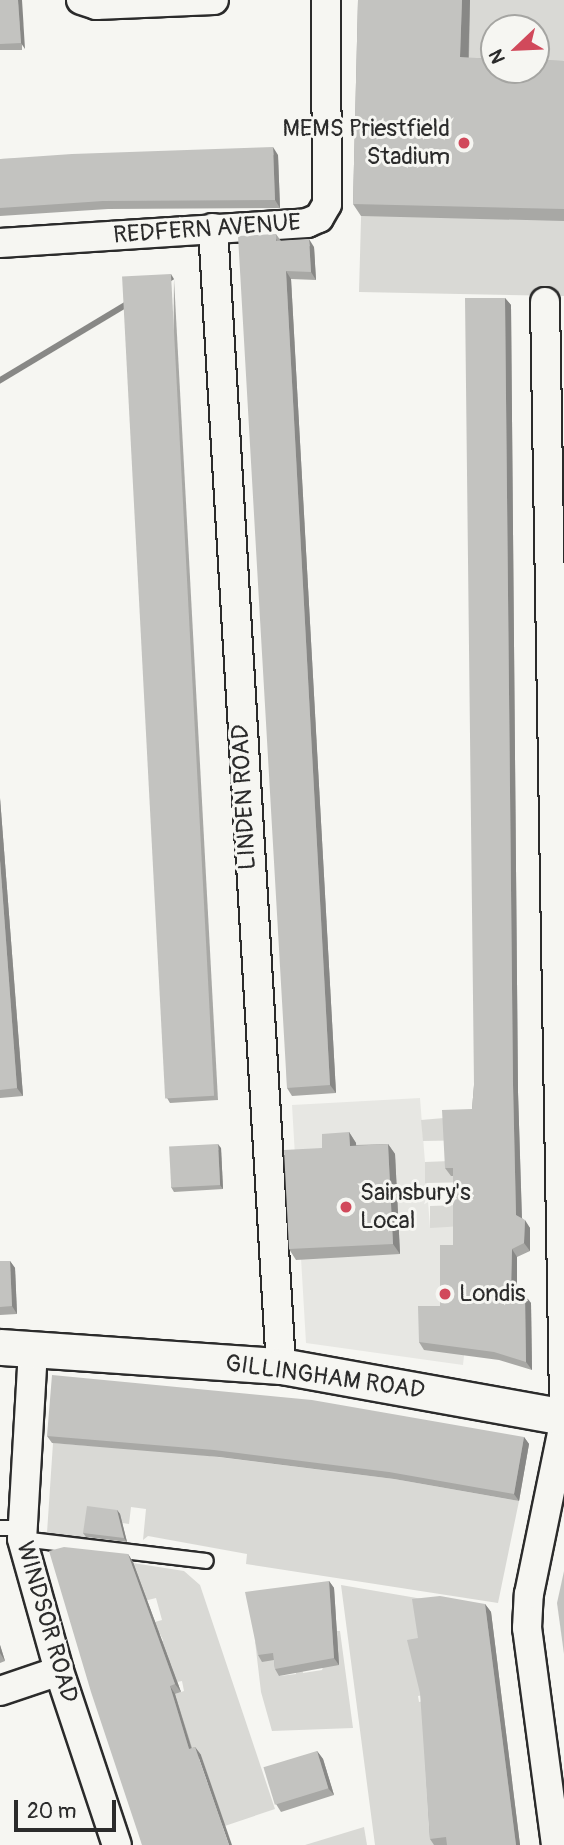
<!DOCTYPE html>
<style>
body{margin:0}
#map{position:relative;width:564px;height:1845px;overflow:hidden;background:#f6f6f2;font-family:Pangolin,sans-serif}
div>[style]{position:absolute}
.built>*{inset:0;background:#e7e7e3}
.green>*{inset:0;background:#d9d9d5}
.roads{filter:drop-shadow(2px 0 #2b2b2b) drop-shadow(-2px 0 #2b2b2b) drop-shadow(0 2px #2b2b2b) drop-shadow(0 -2px #2b2b2b)}
.service>*{height:14px;margin:-7px;padding:0 7px;transform-origin:7px;border-radius:7px;background:#f6f6f2}
.minor>*{height:28px;margin:-14px;padding:0 14px;transform-origin:14px;border-radius:14px;background:#f6f6f2}
.tertiary>*{height:35px;margin:-17.5px;padding:0 17.5px;transform-origin:17.5px;border-radius:17.5px;background:#f6f6f2}
.wall>*{inset:0;background:#a8a8a5;transform-origin:0 0}
.shaded-wall>*{inset:0;background:#888886;transform-origin:0 0}
.building>*{inset:0;background:#c3c3c0;transform-origin:0 0}
.dots>*{width:19px;height:19px;translate:-50% -50%;box-sizing:border-box;border:4px solid #f6f6f2;border-radius:50%}
span{translate:-50% -50%;white-space:nowrap;text-align:center;line-height:1.15;-webkit-text-stroke:6px #f6f6f2;paint-order:stroke}
.poi-label{font-size:24px;color:#2b2b2b}
.right{translate:-100% -50%;text-align:right}
.left{translate:0 -50%;text-align:left}
.street-label{font-size:24px;color:#2b2b2b}
.north{position:absolute;left:480px;top:14px;width:70px;height:70px;box-sizing:border-box;background:#f6f6f2;border:2px solid #a5a5a2;border-radius:50%;rotate:247deg;font-size:19px;font-weight:700;line-height:28px;text-align:center;color:#2b2b2b}
.north::after{content:'';display:block;margin:auto;width:24px;height:32px;background:#d1495b;clip-path:polygon(50% 0,100% 100%,50% 72%,0 100%)}
.scale{position:absolute;left:14px;top:1800px;width:102px;height:32px;box-sizing:border-box;border:4px solid #2b2b2b;border-top:0;padding-left:9px;font-size:21px;line-height:24px;white-space:nowrap;color:#2b2b2b;-webkit-text-stroke:5px #f6f6f2;paint-order:stroke}
</style>
<div id="map">
<div class="built">
<i style="clip-path:polygon(420px 1098px,430px 1227px,468px 1226px,469px 1308px,463px 1365px,306px 1343px,292px 1105px)"></i>
</div>
<div class="green">
<i style="clip-path:polygon(evenodd,367px 0,564px 0,564px 296px,359px 292px,367px 0,494px 28px,536px 28px,536px 70px,494px 70px,494px 28px)"></i>
<i style="clip-path:polygon(444px 1118px,477px 1140px,423px 1141px,421px 1120px)"></i>
<i style="clip-path:polygon(450px 1161px,481px 1176px,481px 1182px,425px 1183px,425px 1162px)"></i>
<i style="clip-path:polygon(459px 1205px,482px 1225px,430px 1228px,430px 1206px)"></i>
<i style="clip-path:polygon(94px 1427px,185px 1453px,394px 1479px,519px 1501px,498px 1603px,246px 1564px,247px 1554px,148px 1536px,143px 1540px,146px 1509px,131px 1507px,129px 1524px,109px 1521px,85px 1539px,47px 1533px,53px 1443px,92px 1446px)"></i>
<i style="clip-path:polygon(88px 1556px,184px 1571px,200px 1585px,275px 1809px,192px 1837px,209px 1779px,201px 1755px,194px 1757px,175px 1694px,184px 1691px,182px 1681px,177px 1682px,170px 1662px,137px 1673px,163px 1640px,160px 1634px,154px 1635px,151px 1623px,162px 1620px,156px 1598px,144px 1601px)"></i>
<i style="clip-path:polygon(341px 1585px,446px 1603px,429px 1694px,418px 1696px,419px 1702px,429px 1700px,435px 1845px,375px 1845px)"></i>
<i style="clip-path:polygon(335px 1631px,340px 1631px,353px 1728px,272px 1731px,261px 1692px,255px 1641px,278px 1660px,280px 1676px,296px 1674px,291px 1636px,297px 1636px,303px 1673px,322px 1670px)"></i>
<i style="clip-path:polygon(364px 1827px,367px 1845px,305px 1845px)"></i>
</div>
<div class="roads">
<div class="service">
<i style="left:0;top:1528px;width:21px"></i>
<i style="left:22px;top:1539px;width:185px;rotate:6.8deg"></i>
</div>
<div class="minor">
<i style="left:81px;top:0;width:16px;rotate:18deg"></i>
<i style="left:96px;top:5px;width:118px;rotate:-2.4deg"></i>
<i style="left:213px;top:228px;width:1140px;rotate:86.58deg"></i>
<i style="left:0;top:243px;width:308px;rotate:-3.7deg"></i>
<i style="left:307px;top:223px;width:13px;rotate:-23deg"></i>
<i style="left:319px;top:218px;width:16px;rotate:-60deg"></i>
<i style="left:327px;top:204px;width:204px;rotate:-90.3deg"></i>
<i style="left:545px;top:302px;width:1104px;rotate:89.01deg"></i>
<i style="left:33px;top:1350px;width:189px;rotate:93.3deg"></i>
<i style="left:22px;top:1539px;width:137px;rotate:74.3deg"></i>
<i style="left:59px;top:1671px;width:183px;rotate:71.6deg"></i>
<i style="left:0;top:1691px;width:62px;rotate:-18.7deg"></i>
<i style="left:556px;top:1845px;width:219px;rotate:-97.6deg"></i>
<i style="left:527px;top:1628px;width:34px;rotate:-87deg"></i>
<i style="left:529px;top:1594px;width:174px;rotate:-78.4deg"></i>
</div>
<div class="tertiary">
<i style="left:0;top:1347px;width:282px;rotate:3.9deg"></i>
<i style="left:281px;top:1366px;width:288px;rotate:10.2deg"></i>
</div>
</div>
<div class="wall">
<i style="left:0;top:0;width:22px;height:50px"></i>
<i style="clip-path:polygon(358px 0,470px 0,469px 58px,564px 61px,564px 221px,361px 216px,353px 204px)"></i>
<i style="clip-path:polygon(278px 155px,280px 208px,108px 209px,0 216px,0 159px)"></i>
<i style="clip-path:polygon(276px 234px,281px 241px,314px 247px,316px 280px,291px 279px,336px 1093px,292px 1096px,287px 1088px)"></i>
<i style="clip-path:polygon(174px 279px,218px 1100px,170px 1103px,167px 1098px)"></i>
<i style="clip-path:polygon(505px 298px,511px 305px,518px 1092px,522px 1218px,530px 1228px,530px 1251px,517px 1257px,517px 1293px,531px 1303px,532px 1370px,499px 1360px,424px 1350px,419px 1342px,440px 1306px,453px 1245px,453px 1176px,451px 1176px,445px 1168px,472px 1109px,474px 1085px)"></i>
<i style="clip-path:polygon(0 798px,23px 1096px,0 1098px)"></i>
<i style="clip-path:polygon(349px 1132px,356px 1143px,356px 1145px,388px 1144px,395px 1154px,400px 1254px,296px 1260px,289px 1249px,322px 1148px)"></i>
<i style="clip-path:polygon(221px 1148px,223px 1189px,174px 1192px,171px 1187px)"></i>
<i style="clip-path:polygon(0 1261px,10px 1261px,15px 1268px,17px 1314px,0 1315px)"></i>
<i style="clip-path:polygon(47px 1436px,524px 1437px,529px 1444px,519px 1501px,394px 1479px,219px 1457px,52px 1443px)"></i>
<i style="clip-path:polygon(117px 1510px,120px 1514px,127px 1542px,86px 1537px,83px 1533px)"></i>
<i style="clip-path:polygon(128px 1554px,133px 1562px,181px 1692px,175px 1694px,192px 1748px,195px 1747px,201px 1755px,142px 1845px)"></i>
<i style="clip-path:polygon(329px 1581px,334px 1588px,339px 1665px,279px 1676px,275px 1669px,274px 1660px,262px 1662px,258px 1655px)"></i>
<i style="clip-path:polygon(485px 1604px,491px 1612px,520px 1845px,434px 1845px,430px 1839px,418px 1638px)"></i>
<i style="clip-path:polygon(0 1645px,5px 1661px,0 1663px)"></i>
<i style="clip-path:polygon(317px 1751px,323px 1759px,334px 1795px,281px 1812px,276px 1804px)"></i>
</div>
<div class="shaded-wall">
<i style="clip-path:polygon(18px 0,22px 0,25px 49px,21px 43px)"></i>
<i style="clip-path:polygon(462px 0,470px 0,468px 69px,460px 57px)"></i>
<i style="clip-path:polygon(273px 147px,278px 155px,280px 208px,275px 200px)"></i>
<i style="clip-path:polygon(309px 239px,314px 247px,316px 280px,311px 272px)"></i>
<i style="clip-path:polygon(286px 271px,291px 279px,336px 1093px,330px 1085px)"></i>
<i style="left:171px;top:274px;width:6px;height:823px;rotate:59deg"></i>
<i style="clip-path:polygon(505px 298px,511px 305px,518px 1092px,522px 1223px,516px 1215px,513px 1084px)"></i>
<i style="clip-path:polygon(0 798px,23px 1096px,17px 1088px,0 860px)"></i>
<i style="clip-path:polygon(349px 1132px,356px 1143px,357px 1156px,350px 1146px)"></i>
<i style="clip-path:polygon(218px 1144px,221px 1148px,223px 1189px,220px 1185px)"></i>
<i style="clip-path:polygon(388px 1144px,395px 1154px,400px 1254px,393px 1244px)"></i>
<i style="clip-path:polygon(525px 1220px,530px 1228px,530px 1251px,524px 1243px)"></i>
<i style="clip-path:polygon(512px 1249px,517px 1257px,517px 1299px,511px 1291px)"></i>
<i style="clip-path:polygon(10px 1261px,15px 1268px,17px 1314px,12px 1306px)"></i>
<i style="clip-path:polygon(525px 1295px,531px 1303px,532px 1370px,526px 1362px)"></i>
<i style="clip-path:polygon(524px 1437px,529px 1444px,519px 1501px,514px 1494px)"></i>
<i style="clip-path:polygon(117px 1510px,120px 1514px,127px 1542px,124px 1538px)"></i>
<i style="clip-path:polygon(128px 1554px,133px 1562px,181px 1692px,175px 1684px)"></i>
<i style="clip-path:polygon(329px 1581px,334px 1588px,339px 1665px,334px 1658px)"></i>
<i style="clip-path:polygon(485px 1604px,491px 1612px,520px 1845px,516px 1845px)"></i>
<i style="clip-path:polygon(0 1645px,5px 1661px,0 1653px)"></i>
<i style="clip-path:polygon(170px 1686px,175px 1694px,194px 1757px,189px 1749px)"></i>
<i style="clip-path:polygon(195px 1747px,201px 1755px,232px 1845px,229px 1845px)"></i>
<i style="clip-path:polygon(317px 1751px,323px 1759px,334px 1795px,328px 1788px)"></i>
</div>
<div class="building">
<i style="clip-path:polygon(0 0,18px 0,21px 43px,0 44px)"></i>
<i style="clip-path:polygon(358px 0,462px 0,460px 57px,494px 59px,494px 70px,536px 70px,536px 60px,564px 61px,564px 209px,353px 204px)"></i>
<i style="clip-path:polygon(273px 147px,275px 200px,103px 201px,0 208px,0 159px,72px 154px)"></i>
<i style="clip-path:polygon(276px 234px,276px 241px,309px 239px,311px 272px,286px 271px,330px 1085px,287px 1088px,238px 236px)"></i>
<i style="left:171px;top:274px;width:823px;height:49px;rotate:87deg"></i>
<i style="clip-path:polygon(465px 298px,505px 298px,513px 1084px,516px 1215px,525px 1220px,524px 1243px,512px 1249px,511px 1291px,525px 1295px,526px 1362px,494px 1352px,419px 1342px,418px 1306px,440px 1306px,440px 1245px,453px 1245px,453px 1168px,445px 1168px,442px 1110px,472px 1109px,474px 1085px)"></i>
<i style="clip-path:polygon(0 860px,17px 1088px,0 1090px)"></i>
<i style="clip-path:polygon(349px 1132px,350px 1146px,388px 1144px,393px 1244px,289px 1249px,284px 1150px,322px 1148px,322px 1134px)"></i>
<i style="left:218px;top:1144px;width:41px;height:49px;rotate:87deg"></i>
<i style="clip-path:polygon(0 1261px,10px 1261px,12px 1306px,0 1307px)"></i>
<i style="clip-path:polygon(52px 1375px,312px 1400px,524px 1437px,514px 1494px,389px 1472px,214px 1450px,47px 1436px)"></i>
<i style="clip-path:polygon(87px 1506px,117px 1510px,124px 1538px,83px 1533px)"></i>
<i style="clip-path:polygon(64px 1547px,128px 1554px,175px 1684px,170px 1686px,189px 1749px,195px 1747px,229px 1845px,142px 1845px,91px 1692px,49px 1551px)"></i>
<i style="clip-path:polygon(564px 1571px,564px 1654px,557px 1603px)"></i>
<i style="clip-path:polygon(329px 1581px,334px 1658px,275px 1669px,273px 1653px,258px 1655px,245px 1592px)"></i>
<i style="clip-path:polygon(440px 1596px,485px 1604px,516px 1845px,447px 1845px,446px 1837px,430px 1839px,420px 1693px,407px 1640px,418px 1638px,412px 1599px)"></i>
<i style="left:317px;top:1751px;width:39px;height:56px;rotate:73deg"></i>
</div>
<div class="dots">
<i style="left:464px;top:143px;background:#d1495b"></i>
<i style="left:346px;top:1207px;background:#d1495b"></i>
<i style="left:445px;top:1294px;background:#d1495b"></i>
</div>
<div class="poi-label">
<span class="right" style="left:450px;top:143px">MEMS Priestfield<br>Stadium</span>
<span class="left" style="left:360px;top:1207px">Sainsbury's<br>Local</span>
<span class="left" style="left:459px;top:1294px">Londis</span>
</div>
<div class="street-label">
<span style="left:207px;top:229px;rotate:-4deg">REDFERN AVENUE</span>
<span style="left:244px;top:797px;rotate:-93deg">LINDEN ROAD</span>
<span style="left:325px;top:1377px;rotate:8deg">GILLINGHAM ROAD</span>
<span style="left:47px;top:1622px;rotate:74deg">WINDSOR ROAD</span>
</div>
<div class="north">N</div>
<div class="scale">20 m</div>
</div>
